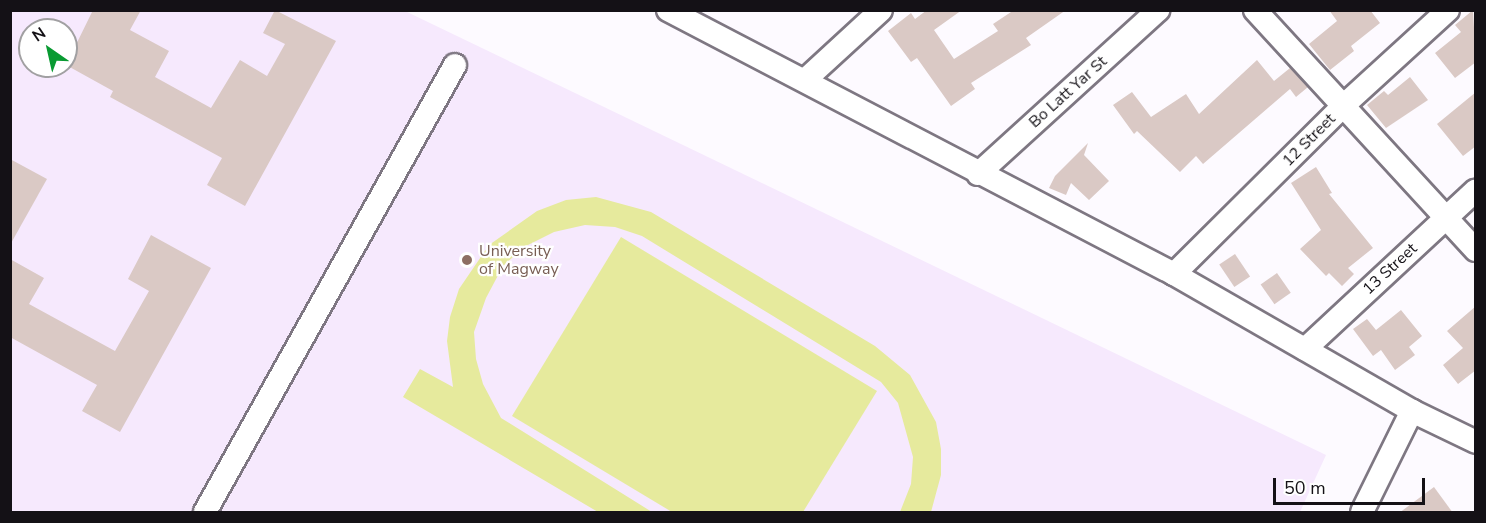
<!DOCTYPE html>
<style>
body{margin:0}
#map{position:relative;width:1486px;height:523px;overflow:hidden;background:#fdfaff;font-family:"Nunito Sans",sans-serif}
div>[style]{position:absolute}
.built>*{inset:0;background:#f6e9fd}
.green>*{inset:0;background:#e6ea9d}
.building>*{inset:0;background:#dac9c5;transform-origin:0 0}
.roads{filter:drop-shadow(2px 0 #7e7782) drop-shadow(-2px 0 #7e7782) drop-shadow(0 2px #7e7782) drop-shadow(0 -2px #7e7782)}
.minor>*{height:22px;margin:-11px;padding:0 11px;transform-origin:11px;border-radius:11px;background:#fff}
.dots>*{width:16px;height:16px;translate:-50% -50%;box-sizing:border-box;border:3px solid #fff;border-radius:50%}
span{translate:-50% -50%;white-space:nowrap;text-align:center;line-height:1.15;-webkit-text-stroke:4.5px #fff;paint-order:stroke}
.street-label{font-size:16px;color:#141116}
.education-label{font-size:16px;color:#785e54}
.left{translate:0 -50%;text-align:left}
.frame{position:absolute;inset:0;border:12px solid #141116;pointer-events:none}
.north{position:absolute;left:18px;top:18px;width:60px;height:60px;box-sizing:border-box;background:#fff;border:2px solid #a1a0a2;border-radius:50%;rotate:326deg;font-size:16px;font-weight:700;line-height:24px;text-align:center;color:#141116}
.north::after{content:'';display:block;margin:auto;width:21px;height:27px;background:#099a32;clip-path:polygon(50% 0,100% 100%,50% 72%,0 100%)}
.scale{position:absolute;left:1273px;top:478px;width:152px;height:27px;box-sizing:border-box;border:3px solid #141116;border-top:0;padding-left:8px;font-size:18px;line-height:21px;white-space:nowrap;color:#141116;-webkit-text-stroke:4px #fff;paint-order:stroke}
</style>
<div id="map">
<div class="built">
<i style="clip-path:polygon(evenodd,10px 11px,405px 11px,1326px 455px,1300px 512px,11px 512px,10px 11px,30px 30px,66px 30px,66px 66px,30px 66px,30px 30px)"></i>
</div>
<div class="green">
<i style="clip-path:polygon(596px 197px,651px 212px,875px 346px,910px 375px,936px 422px,941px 449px,941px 475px,931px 512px,900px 512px,911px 484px,913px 457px,898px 403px,881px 382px,642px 236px,615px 227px,585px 225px,554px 232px,524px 247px,503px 266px,486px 298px,474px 332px,476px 359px,483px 384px,501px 418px,652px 512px,598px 512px,403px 397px,420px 369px,453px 387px,447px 341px,450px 317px,459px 289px,489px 245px,537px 211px,566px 200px)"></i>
<i style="clip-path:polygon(621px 237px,877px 391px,803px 512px,672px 512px,512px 416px)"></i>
</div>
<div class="building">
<i style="clip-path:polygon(93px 10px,141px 10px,130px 30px,169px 51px,155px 77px,211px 108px,240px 60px,267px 76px,285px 44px,263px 33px,275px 10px,336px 41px,245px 206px,207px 185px,222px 158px,110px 97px,113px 91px,66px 65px)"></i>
<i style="clip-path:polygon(927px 10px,962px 10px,934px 30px,954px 59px,998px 31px,993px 24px,1014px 10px,1066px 10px,1026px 38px,1031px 45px,971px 83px,975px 89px,951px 106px,917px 58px,911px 62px,888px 31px,911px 13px,915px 19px)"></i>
<i style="clip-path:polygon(1329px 10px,1370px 10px,1380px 23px,1351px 46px,1354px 51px,1330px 70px,1309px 44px,1337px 21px)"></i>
<i style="clip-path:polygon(1473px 10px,1476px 62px,1455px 78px,1435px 53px,1461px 32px,1455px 25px)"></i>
<i style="clip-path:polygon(1257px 60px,1274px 81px,1290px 68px,1308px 87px,1296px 97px,1290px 89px,1203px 164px,1196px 156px,1180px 172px,1137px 131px,1134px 134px,1113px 105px,1132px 92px,1151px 117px,1186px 94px,1199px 114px)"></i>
<i style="clip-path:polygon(1410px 77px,1428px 100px,1386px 128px,1367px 105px,1384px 91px,1388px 95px)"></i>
<i style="clip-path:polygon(1476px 92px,1476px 146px,1463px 156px,1437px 124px)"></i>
<i style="clip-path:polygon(1088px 143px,1084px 155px,1109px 181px,1089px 200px,1071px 183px,1066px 195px,1049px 188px,1055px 176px)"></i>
<i style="clip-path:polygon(10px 159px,47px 179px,10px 245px)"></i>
<i style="clip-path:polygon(1316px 167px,1332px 193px,1329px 194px,1373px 248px,1348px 268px,1354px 274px,1342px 286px,1329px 273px,1326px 276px,1300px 249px,1321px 230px,1291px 183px)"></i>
<i style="clip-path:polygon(151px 235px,211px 268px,120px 432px,82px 411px,97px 385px,10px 337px,10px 259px,44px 278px,29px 304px,115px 351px,149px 291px,128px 279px)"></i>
<i style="left:1235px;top:254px;width:27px;height:19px;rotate:56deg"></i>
<i style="left:1277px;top:273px;width:24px;height:20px;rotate:55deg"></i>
<i style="clip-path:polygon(1476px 306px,1476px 370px,1458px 384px,1443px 365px,1463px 348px,1447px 331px)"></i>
<i style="clip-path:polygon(1401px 310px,1422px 336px,1409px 347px,1415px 355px,1395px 370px,1381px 350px,1373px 356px,1353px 329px,1367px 319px,1376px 330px)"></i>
<i style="clip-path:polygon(1434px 487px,1453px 513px,1399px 513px)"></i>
</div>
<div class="roads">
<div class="minor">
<i style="left:668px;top:10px;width:571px;rotate:27.55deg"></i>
<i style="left:1174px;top:274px;width:275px;rotate:29.9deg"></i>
<i style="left:1412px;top:411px;width:71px;rotate:25.8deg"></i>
<i style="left:1255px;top:10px;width:326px;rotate:47.4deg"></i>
<i style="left:805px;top:80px;width:103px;rotate:-42.6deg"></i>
<i style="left:978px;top:174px;width:244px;rotate:-42.3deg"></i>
<i style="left:1174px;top:274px;width:238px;rotate:-44.8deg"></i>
<i style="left:1343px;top:106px;width:142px;rotate:-42.4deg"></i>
<i style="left:1305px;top:349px;width:233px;rotate:-42.9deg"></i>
<i style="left:205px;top:512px;width:512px;rotate:-60.78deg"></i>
<i style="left:1362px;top:512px;width:113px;rotate:-63.7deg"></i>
</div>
</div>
<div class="dots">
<i style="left:467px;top:260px;background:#8d6e63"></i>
</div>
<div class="street-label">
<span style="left:1068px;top:92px;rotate:-42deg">Bo Latt Yar St</span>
<span style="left:1309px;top:140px;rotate:-45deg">12 Street</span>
<span style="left:1390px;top:269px;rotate:-43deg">13 Street</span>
</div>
<div class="education-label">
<span class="left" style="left:479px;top:260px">University<br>of Magway</span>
</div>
<div class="frame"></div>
<div class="north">N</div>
<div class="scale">50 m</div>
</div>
